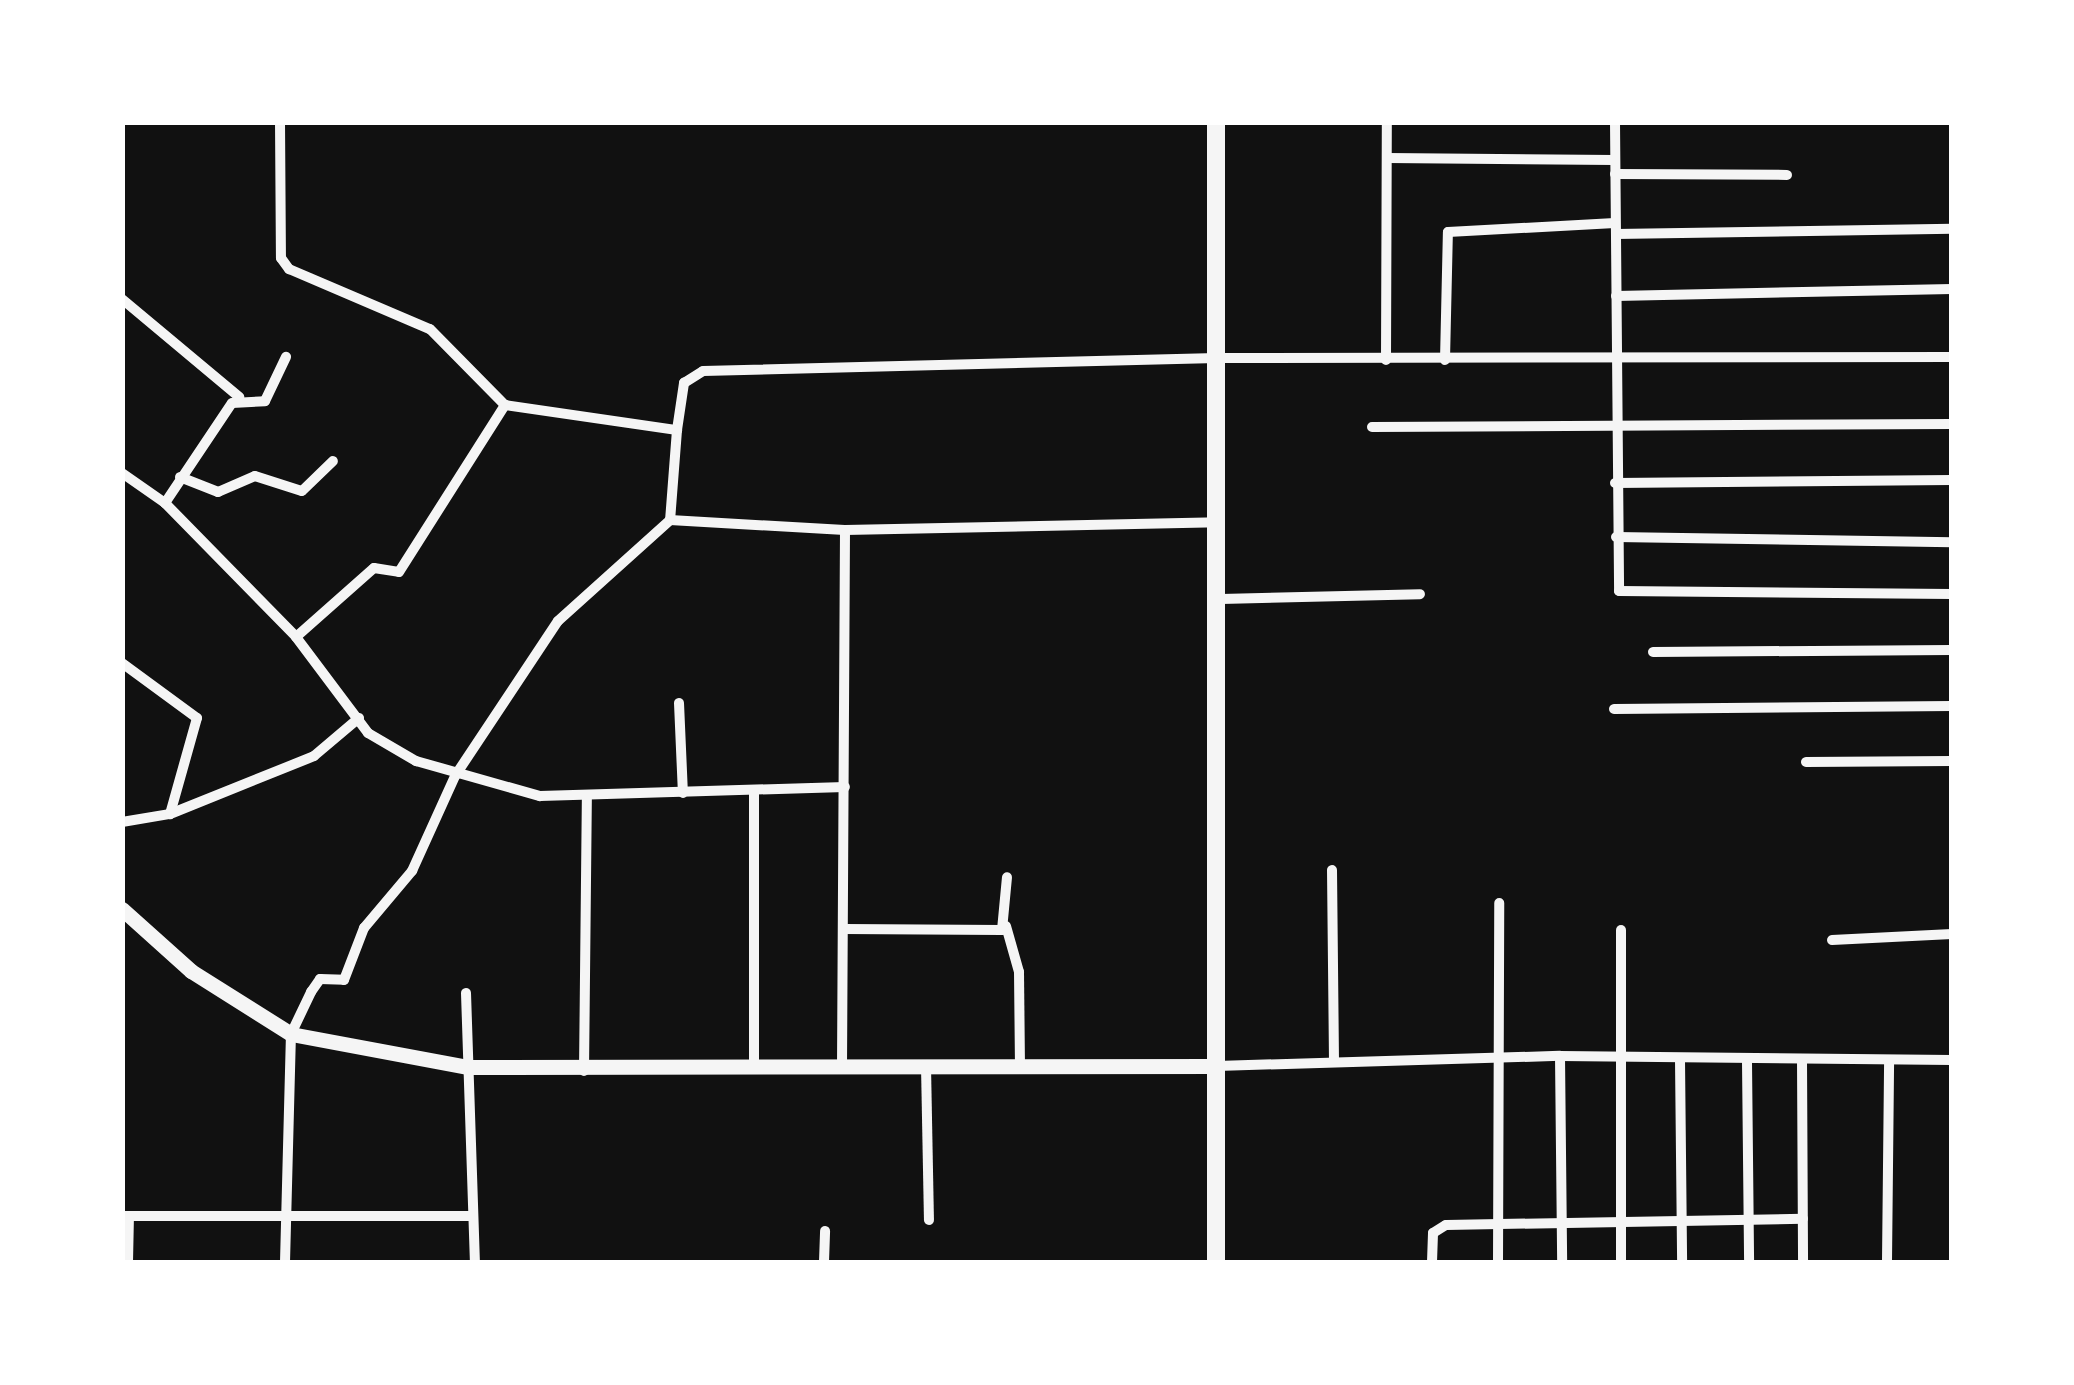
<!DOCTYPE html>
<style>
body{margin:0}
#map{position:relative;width:2074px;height:1385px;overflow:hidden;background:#111;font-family:"Roboto Serif",serif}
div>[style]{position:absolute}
.minor>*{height:10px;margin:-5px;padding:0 5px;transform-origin:5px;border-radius:5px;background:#f5f5f5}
.tertiary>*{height:15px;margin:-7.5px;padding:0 7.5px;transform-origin:7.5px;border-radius:7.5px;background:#f5f5f5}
.secondary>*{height:18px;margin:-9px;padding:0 9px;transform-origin:9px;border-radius:9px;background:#f5f5f5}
span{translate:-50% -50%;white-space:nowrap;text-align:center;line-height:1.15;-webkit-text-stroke:10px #fff;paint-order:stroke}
.frame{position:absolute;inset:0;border:125px solid #fff;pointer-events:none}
</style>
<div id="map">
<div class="minor">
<i style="left:280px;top:122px;width:136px;rotate:89.6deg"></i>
<i style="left:281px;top:258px;width:14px;rotate:54deg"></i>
<i style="left:289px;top:269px;width:153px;rotate:23.1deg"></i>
<i style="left:430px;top:329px;width:107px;rotate:45.4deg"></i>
<i style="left:505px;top:405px;width:174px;rotate:8.3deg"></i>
<i style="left:677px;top:430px;width:90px;rotate:94.4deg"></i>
<i style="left:670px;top:520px;width:175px;rotate:3.3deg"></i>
<i style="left:845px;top:530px;width:535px;rotate:90.32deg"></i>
<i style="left:1615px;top:122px;width:469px;rotate:89.5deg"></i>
<i style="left:1619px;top:591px;width:333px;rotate:0.5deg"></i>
<i style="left:1387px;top:158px;width:227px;rotate:0.5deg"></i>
<i style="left:1615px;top:174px;width:172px;rotate:0.3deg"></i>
<i style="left:1616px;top:234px;width:336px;rotate:-0.9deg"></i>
<i style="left:1616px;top:296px;width:336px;rotate:-1.2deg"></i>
<i style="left:122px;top:299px;width:153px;rotate:39.9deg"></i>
<i style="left:1386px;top:360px;width:238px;rotate:-89.8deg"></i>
<i style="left:1445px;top:360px;width:128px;rotate:-88.7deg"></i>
<i style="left:1448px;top:232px;width:167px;rotate:-3.1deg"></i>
<i style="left:1372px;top:427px;width:580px;rotate:-0.3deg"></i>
<i style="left:677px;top:430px;width:48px;rotate:-81.5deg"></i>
<i style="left:684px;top:383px;width:22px;rotate:-32deg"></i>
<i style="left:703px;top:371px;width:514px;rotate:-1.45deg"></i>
<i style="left:1217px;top:358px;width:735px;rotate:-0.08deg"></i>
<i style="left:122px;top:473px;width:52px;rotate:34.9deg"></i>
<i style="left:165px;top:503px;width:187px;rotate:45.6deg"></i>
<i style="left:296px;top:637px;width:120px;rotate:53.1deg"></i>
<i style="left:368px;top:733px;width:56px;rotate:30.3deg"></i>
<i style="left:416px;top:761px;width:129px;rotate:15.8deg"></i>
<i style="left:540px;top:796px;width:305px;rotate:-1.7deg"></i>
<i style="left:180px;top:477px;width:41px;rotate:21.5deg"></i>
<i style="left:218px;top:492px;width:40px;rotate:-23.4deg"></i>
<i style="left:255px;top:476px;width:49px;rotate:17.7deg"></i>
<i style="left:302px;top:491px;width:43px;rotate:-44.1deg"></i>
<i style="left:1615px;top:483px;width:337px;rotate:-0.5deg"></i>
<i style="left:165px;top:503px;width:120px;rotate:-56.2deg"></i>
<i style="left:232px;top:403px;width:33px;rotate:-3deg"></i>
<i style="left:265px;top:401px;width:49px;rotate:-64.5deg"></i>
<i style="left:845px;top:530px;width:373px;rotate:-1.2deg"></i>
<i style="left:1616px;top:537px;width:336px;rotate:0.9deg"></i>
<i style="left:1221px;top:599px;width:199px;rotate:-1.4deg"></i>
<i style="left:296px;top:637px;width:104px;rotate:-41.5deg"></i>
<i style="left:374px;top:568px;width:25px;rotate:9deg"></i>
<i style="left:399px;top:572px;width:198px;rotate:-57.6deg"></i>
<i style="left:1653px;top:652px;width:299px;rotate:-0.4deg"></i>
<i style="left:122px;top:663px;width:93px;rotate:36.3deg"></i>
<i style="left:197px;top:718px;width:100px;rotate:105.7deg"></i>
<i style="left:679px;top:703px;width:90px;rotate:87.5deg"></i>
<i style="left:1614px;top:709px;width:338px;rotate:-0.5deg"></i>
<i style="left:1806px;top:762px;width:146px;rotate:-0.4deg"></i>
<i style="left:122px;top:822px;width:49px;rotate:-9.5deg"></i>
<i style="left:170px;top:814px;width:155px;rotate:-21.9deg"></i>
<i style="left:314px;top:756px;width:59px;rotate:-40.2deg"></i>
<i style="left:1332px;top:870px;width:192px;rotate:89.4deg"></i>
<i style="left:1006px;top:926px;width:48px;rotate:74.2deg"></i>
<i style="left:1019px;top:972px;width:94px;rotate:89.4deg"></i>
<i style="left:844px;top:929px;width:158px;rotate:0.4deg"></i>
<i style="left:1002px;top:930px;width:53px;rotate:-84.6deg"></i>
<i style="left:1832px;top:940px;width:120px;rotate:-2.9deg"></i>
<i style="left:466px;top:993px;width:269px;rotate:88.1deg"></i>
<i style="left:1560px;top:1056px;width:206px;rotate:89.4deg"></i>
<i style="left:1680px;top:1060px;width:202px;rotate:89.4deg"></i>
<i style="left:1802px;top:1060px;width:202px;rotate:89.7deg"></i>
<i style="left:1747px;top:1062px;width:200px;rotate:89.4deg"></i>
<i style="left:926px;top:1066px;width:154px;rotate:88.9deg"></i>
<i style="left:1217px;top:1066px;width:343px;rotate:-1.7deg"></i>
<i style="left:1560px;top:1056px;width:392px;rotate:0.6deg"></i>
<i style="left:754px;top:1067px;width:277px;rotate:-90deg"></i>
<i style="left:584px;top:1071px;width:274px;rotate:-89.4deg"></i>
<i style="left:122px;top:1216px;width:348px"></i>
<i style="left:128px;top:1262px;width:46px;rotate:-88.8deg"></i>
<i style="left:285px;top:1262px;width:228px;rotate:-88.5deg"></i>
<i style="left:291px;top:1034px;width:47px;rotate:-64.5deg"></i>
<i style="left:311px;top:992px;width:16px;rotate:-55deg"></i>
<i style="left:320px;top:979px;width:24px;rotate:2deg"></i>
<i style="left:344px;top:980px;width:56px;rotate:-69deg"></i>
<i style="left:364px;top:928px;width:75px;rotate:-49.9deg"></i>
<i style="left:412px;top:871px;width:104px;rotate:-65.6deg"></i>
<i style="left:455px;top:776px;width:186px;rotate:-56.4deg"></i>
<i style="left:558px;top:621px;width:151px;rotate:-42deg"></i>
<i style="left:824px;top:1262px;width:31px;rotate:-88deg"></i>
<i style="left:1432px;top:1262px;width:29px;rotate:-88deg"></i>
<i style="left:1433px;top:1233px;width:15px;rotate:-32deg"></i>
<i style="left:1446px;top:1225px;width:357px;rotate:-1deg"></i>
<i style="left:1498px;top:1262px;width:359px;rotate:-89.8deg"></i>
<i style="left:1621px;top:1262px;width:332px;rotate:-90deg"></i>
<i style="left:1887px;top:1262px;width:202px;rotate:-89.4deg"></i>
</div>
<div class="tertiary">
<i style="left:122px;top:909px;width:93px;rotate:41.9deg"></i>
<i style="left:191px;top:971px;width:118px;rotate:32.2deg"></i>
<i style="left:291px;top:1034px;width:179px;rotate:10.6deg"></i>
<i style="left:467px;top:1067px;width:750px;rotate:-0.08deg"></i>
</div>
<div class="secondary">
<i style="left:1216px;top:122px;width:1140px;rotate:90deg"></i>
</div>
<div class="frame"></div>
</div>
